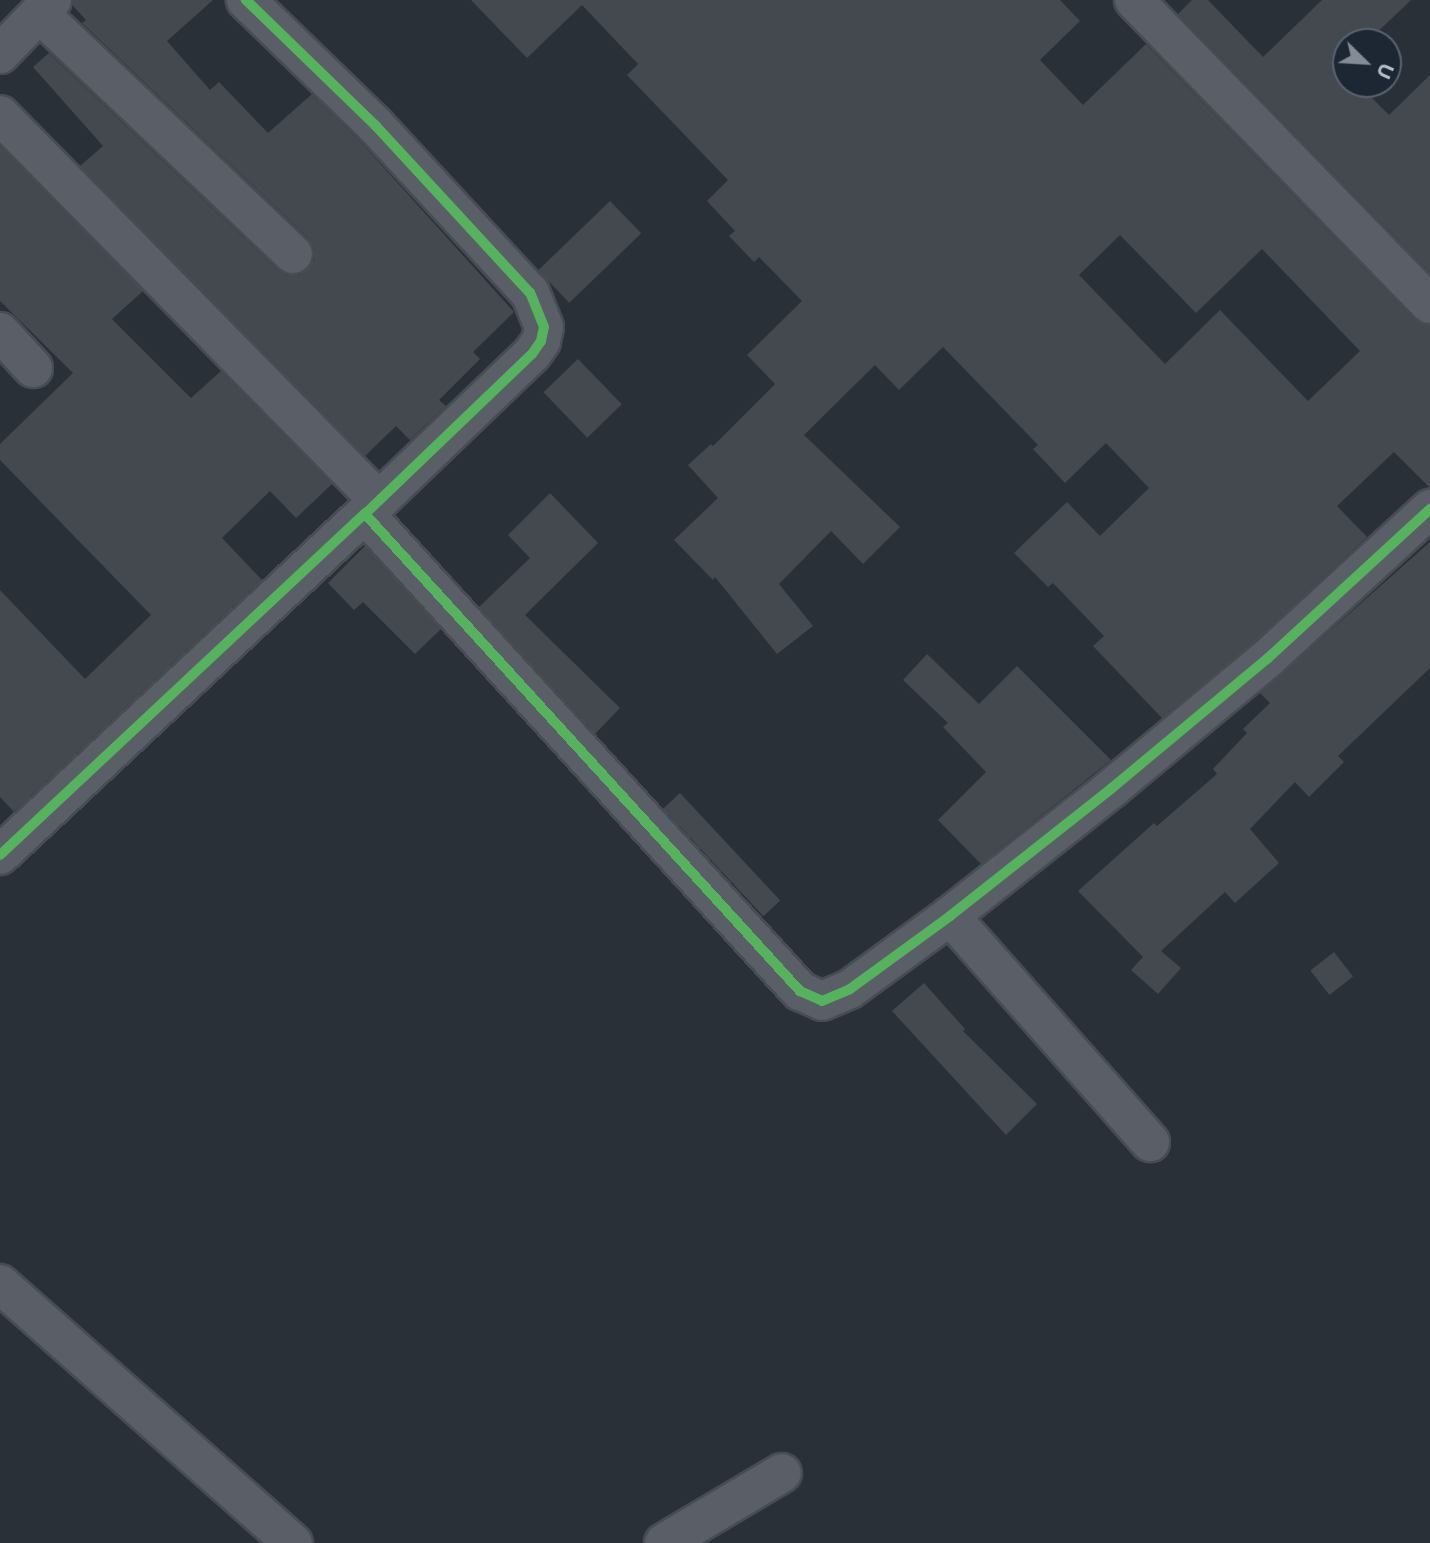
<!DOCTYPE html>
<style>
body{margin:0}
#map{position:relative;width:1430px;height:1543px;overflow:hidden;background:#2a3038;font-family:Montserrat,sans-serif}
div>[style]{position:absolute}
.building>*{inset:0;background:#444950;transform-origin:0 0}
.roads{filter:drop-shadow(2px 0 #484c53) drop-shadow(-2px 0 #484c53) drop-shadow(0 2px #484c53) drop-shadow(0 -2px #484c53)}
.street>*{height:38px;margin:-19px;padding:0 19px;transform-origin:19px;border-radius:19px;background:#5a5e66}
.cycleway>*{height:10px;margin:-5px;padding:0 5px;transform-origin:5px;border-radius:5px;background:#56b35d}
span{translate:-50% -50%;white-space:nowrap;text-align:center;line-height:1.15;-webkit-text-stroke:7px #1d2633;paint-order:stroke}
.north{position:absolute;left:1332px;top:28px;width:70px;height:70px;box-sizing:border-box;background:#1d2633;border:2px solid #59626f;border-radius:50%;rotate:114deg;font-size:19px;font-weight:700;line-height:28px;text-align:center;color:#b4bcc9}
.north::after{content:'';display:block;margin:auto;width:24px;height:32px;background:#848b96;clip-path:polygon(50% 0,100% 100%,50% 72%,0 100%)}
</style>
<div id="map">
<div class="building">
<i style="clip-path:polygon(73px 0,213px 0,167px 41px,210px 90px,219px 82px,268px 133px,312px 94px,359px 140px,514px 312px,473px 352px,480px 359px,439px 400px,446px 406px,410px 440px,396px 426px,365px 456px,80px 166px,103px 146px,33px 67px,49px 53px,278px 270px,287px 275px,299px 275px,308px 269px,314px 260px,314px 248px,308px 238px,82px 23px,86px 20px,73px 6px)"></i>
<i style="clip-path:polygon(evenodd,471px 0,1060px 0,1080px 21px,1040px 60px,1083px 105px,1146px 44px,1414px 319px,1430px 325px,1430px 488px,1394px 452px,1337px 506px,1367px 537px,1253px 643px,1162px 718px,1093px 646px,1104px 636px,1053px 583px,1048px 587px,1014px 553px,1067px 502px,1100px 536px,1149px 488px,1106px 443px,1065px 483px,1033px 449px,1038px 445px,943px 347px,899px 390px,875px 365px,804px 435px,900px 527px,863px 564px,831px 531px,779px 584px,813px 626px,777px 654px,715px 577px,713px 580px,674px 540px,718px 498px,688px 465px,711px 444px,713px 446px,775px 384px,747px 355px,802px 301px,759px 257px,754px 262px,729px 236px,735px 231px,707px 201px,728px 180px,627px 75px,638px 64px,582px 5px,527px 58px,471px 0,1120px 235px,1196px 313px,1262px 249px,1360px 351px,1308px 401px,1220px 310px,1165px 364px,1079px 275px,1120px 235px)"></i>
<i style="clip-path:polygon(1192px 0,1208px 0,1263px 57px,1322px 0,1411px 0,1367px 42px,1346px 42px,1346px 63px,1342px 67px,1346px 71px,1346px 84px,1358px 84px,1389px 115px,1430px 75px,1430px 273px,1178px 14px)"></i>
<i style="clip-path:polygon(0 146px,143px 291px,112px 319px,191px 398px,221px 371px,332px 484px,296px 518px,270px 491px,222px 538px,262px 580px,14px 812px,0 797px,0 590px,85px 679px,151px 615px,0 460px,0 444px,73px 373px,0 301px)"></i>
<i style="left:610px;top:201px;width:45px;height:100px;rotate:46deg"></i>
<i style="left:578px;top:359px;width:63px;height:48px;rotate:46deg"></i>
<i style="clip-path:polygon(550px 493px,598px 543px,525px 615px,620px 708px,595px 734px,479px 607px,530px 558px,508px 535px)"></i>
<i style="clip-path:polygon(1430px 542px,1430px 668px,1338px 756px,1344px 762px,1309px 797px,1295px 782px,1250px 829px,1279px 863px,1235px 903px,1225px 892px,1161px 951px,1181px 968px,1158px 994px,1131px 970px,1143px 957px,1078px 891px,1154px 823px,1157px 826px,1217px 774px,1213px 769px,1247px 733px,1243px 729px,1270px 703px,1260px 693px)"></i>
<i style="clip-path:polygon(365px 546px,441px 629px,415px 654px,363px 602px,354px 610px,328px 583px)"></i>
<i style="clip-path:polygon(927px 654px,979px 704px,1017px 666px,1111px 760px,981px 864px,938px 820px,986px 772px,943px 727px,948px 723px,903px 680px)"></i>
<i style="left:680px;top:793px;width:147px;height:23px;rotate:47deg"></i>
<i style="left:1334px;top:952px;width:31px;height:30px;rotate:52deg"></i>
<i style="clip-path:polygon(924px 983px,965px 1029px,963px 1031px,1037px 1104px,1006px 1135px,892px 1011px)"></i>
</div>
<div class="roads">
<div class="street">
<i style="left:1134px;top:0;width:424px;rotate:45.8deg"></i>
<i style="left:39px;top:13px;width:350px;rotate:43.5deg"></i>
<i style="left:0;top:54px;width:75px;rotate:-46.1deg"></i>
<i style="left:0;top:115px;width:541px;rotate:45.52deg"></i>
<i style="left:0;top:332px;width:49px;rotate:47.5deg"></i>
<i style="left:365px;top:514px;width:646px;rotate:47.64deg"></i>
<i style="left:800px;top:991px;width:24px;rotate:24deg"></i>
<i style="left:822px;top:1001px;width:30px;rotate:-23deg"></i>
<i style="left:850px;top:989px;width:124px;rotate:-36.1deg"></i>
<i style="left:950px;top:916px;width:206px;rotate:-38.3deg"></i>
<i style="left:1112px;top:788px;width:202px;rotate:-39.8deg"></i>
<i style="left:1267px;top:659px;width:222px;rotate:-42.6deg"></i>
<i style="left:0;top:855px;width:500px;rotate:-43.1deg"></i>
<i style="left:365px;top:514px;width:231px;rotate:-43.8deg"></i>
<i style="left:532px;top:354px;width:16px;rotate:-55deg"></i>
<i style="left:541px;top:341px;width:14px;rotate:-78deg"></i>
<i style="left:544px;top:327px;width:37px;rotate:-112deg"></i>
<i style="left:530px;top:293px;width:229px;rotate:-132.7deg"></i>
<i style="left:375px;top:125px;width:180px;rotate:-135.9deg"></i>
<i style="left:950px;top:916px;width:302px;rotate:48.5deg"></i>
<i style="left:0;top:1284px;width:391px;rotate:41.5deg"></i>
<i style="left:664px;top:1543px;width:137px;rotate:-30.7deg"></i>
</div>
</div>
<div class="cycleway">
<i style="left:365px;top:514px;width:646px;rotate:47.64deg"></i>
<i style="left:800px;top:991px;width:24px;rotate:24deg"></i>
<i style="left:822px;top:1001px;width:30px;rotate:-23deg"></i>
<i style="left:850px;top:989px;width:124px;rotate:-36.1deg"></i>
<i style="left:950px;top:916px;width:206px;rotate:-38.3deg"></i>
<i style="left:1112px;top:788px;width:202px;rotate:-39.8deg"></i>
<i style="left:1267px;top:659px;width:222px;rotate:-42.6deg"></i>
<i style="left:0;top:855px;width:500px;rotate:-43.1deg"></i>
<i style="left:365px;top:514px;width:231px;rotate:-43.8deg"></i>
<i style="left:532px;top:354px;width:16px;rotate:-55deg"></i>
<i style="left:541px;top:341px;width:14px;rotate:-78deg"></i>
<i style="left:544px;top:327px;width:37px;rotate:-112deg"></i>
<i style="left:530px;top:293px;width:229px;rotate:-132.7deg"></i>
<i style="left:375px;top:125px;width:180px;rotate:-135.9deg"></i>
</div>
<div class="north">U</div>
</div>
